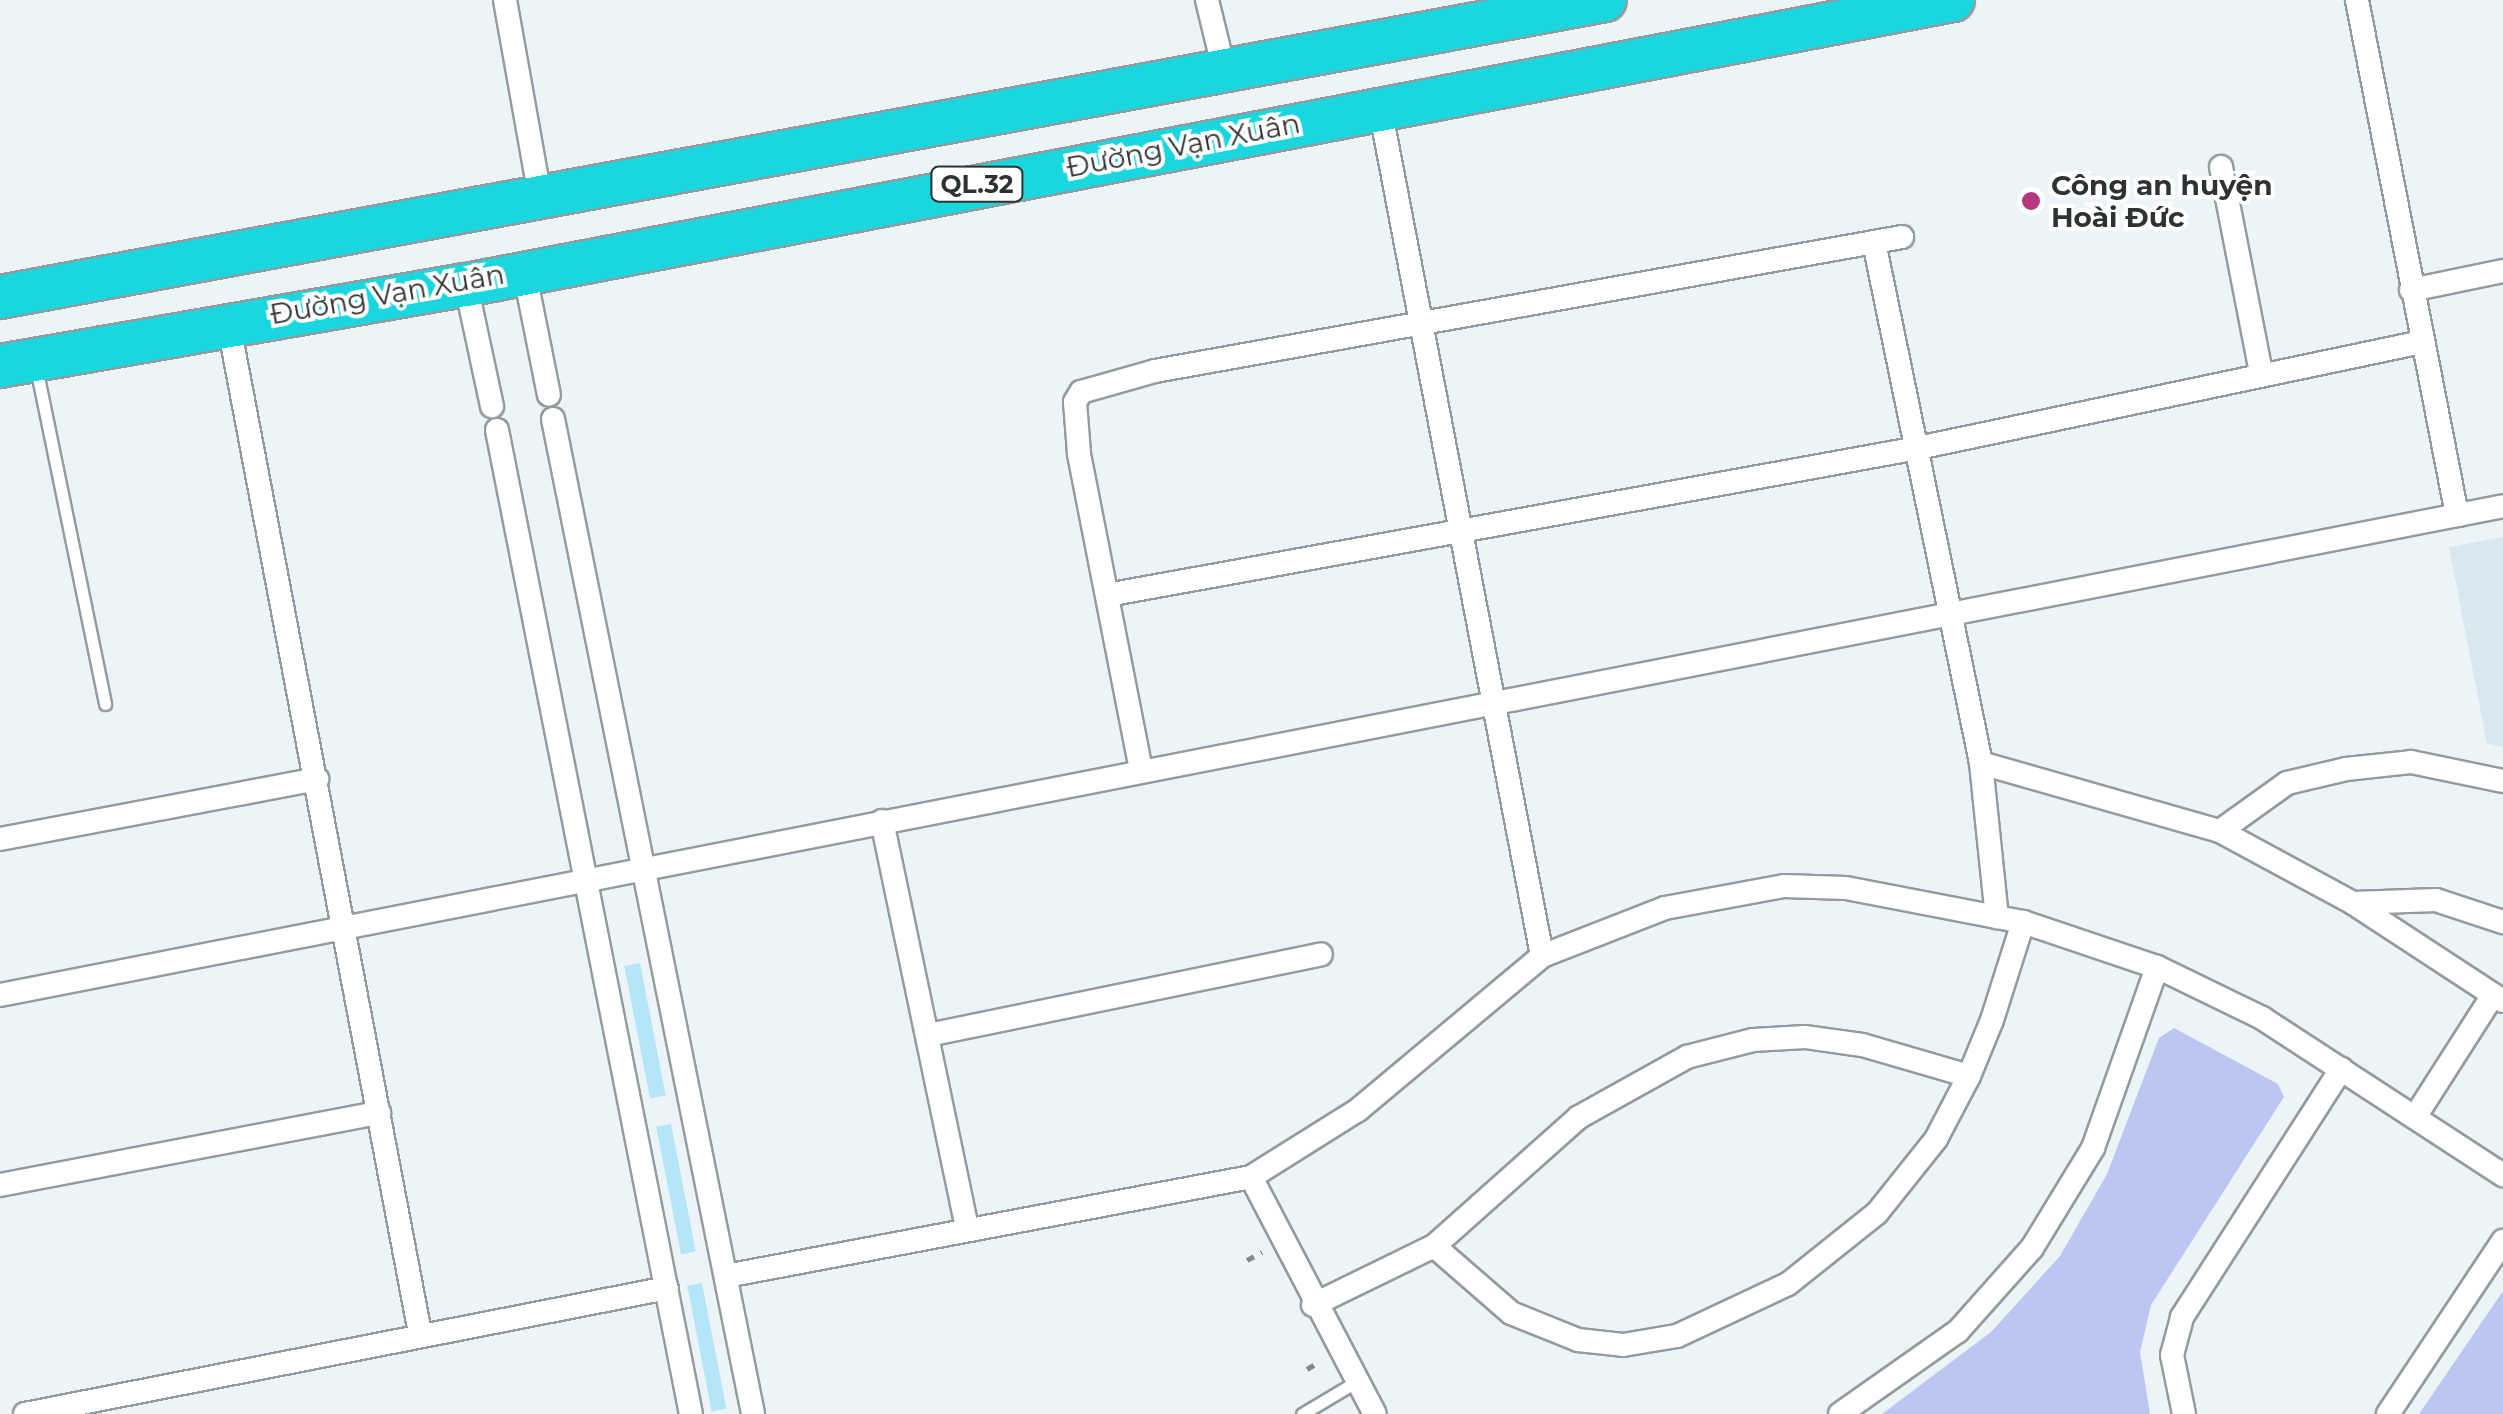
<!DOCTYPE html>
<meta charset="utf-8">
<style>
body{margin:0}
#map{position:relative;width:2503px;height:1414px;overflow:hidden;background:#ecf4f7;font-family:Montserrat,sans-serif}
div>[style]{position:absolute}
.built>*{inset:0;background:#d9e8ee}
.green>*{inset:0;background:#b4e5f9;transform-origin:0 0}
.water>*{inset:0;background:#bbc6f3}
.path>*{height:5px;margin-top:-2.5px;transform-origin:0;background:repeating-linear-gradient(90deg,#858a8c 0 8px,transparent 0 16px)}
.roads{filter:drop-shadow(2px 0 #949b9e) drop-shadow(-2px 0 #949b9e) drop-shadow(0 2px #949b9e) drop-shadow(0 -2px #949b9e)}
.lane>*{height:11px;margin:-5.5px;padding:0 5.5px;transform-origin:5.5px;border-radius:5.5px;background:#fff}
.street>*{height:22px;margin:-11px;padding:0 11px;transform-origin:11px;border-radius:11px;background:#fff}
.highway>*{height:42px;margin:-21px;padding:0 21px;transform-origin:21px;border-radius:21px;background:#1ad6df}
.dots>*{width:28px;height:28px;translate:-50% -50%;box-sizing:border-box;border:5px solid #fff;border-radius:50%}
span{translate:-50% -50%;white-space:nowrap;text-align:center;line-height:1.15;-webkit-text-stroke:8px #fff;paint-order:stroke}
.shield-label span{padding:2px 8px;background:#fff;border:2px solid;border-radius:8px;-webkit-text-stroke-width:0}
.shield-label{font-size:25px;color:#2f3233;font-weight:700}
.street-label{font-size:28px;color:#2f3233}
.poi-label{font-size:28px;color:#2f3233;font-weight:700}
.left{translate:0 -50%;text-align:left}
</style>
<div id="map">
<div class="built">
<i style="clip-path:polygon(2503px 537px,2503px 747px,2487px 744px,2449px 547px)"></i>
</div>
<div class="green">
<i style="left:640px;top:963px;width:135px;height:16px;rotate:79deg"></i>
<i style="left:671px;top:1124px;width:130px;height:15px;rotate:79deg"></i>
<i style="left:702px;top:1283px;width:128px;height:15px;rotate:79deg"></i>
</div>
<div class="water">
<i style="clip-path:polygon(2174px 1028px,2278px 1084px,2284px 1097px,2151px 1305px,2140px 1352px,2150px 1414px,1882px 1414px,1991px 1332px,2060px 1256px,2107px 1174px,2159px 1038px)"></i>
<i style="clip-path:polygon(2503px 1291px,2503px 1414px,2419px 1414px)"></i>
</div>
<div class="path">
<i style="left:1247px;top:1260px;width:17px;rotate:-28deg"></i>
<i style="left:1307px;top:1369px;width:14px;rotate:-30deg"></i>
</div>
<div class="roads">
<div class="lane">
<i style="left:36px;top:367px;width:344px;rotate:78.4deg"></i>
<i style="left:1302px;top:1414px;width:61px;rotate:-30.8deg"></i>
</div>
<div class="street">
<i style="left:505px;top:0;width:205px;rotate:79.9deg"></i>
<i style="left:1207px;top:0;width:76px;rotate:76.3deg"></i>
<i style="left:2357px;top:0;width:525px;rotate:79.01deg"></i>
<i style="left:1380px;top:108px;width:863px;rotate:79.18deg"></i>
<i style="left:2221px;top:167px;width:210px;rotate:79deg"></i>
<i style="left:1874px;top:242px;width:532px;rotate:78.39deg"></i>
<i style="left:1981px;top:763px;width:155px;rotate:84.1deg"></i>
<i style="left:524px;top:270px;width:127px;rotate:78.7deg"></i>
<i style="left:466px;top:285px;width:124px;rotate:77.9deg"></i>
<i style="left:2411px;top:290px;width:94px;rotate:-11.7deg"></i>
<i style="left:228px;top:321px;width:1030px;rotate:79.26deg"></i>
<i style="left:553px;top:419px;width:1015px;rotate:78.63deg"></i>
<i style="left:497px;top:430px;width:1003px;rotate:78.85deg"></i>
<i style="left:1107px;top:595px;width:824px;rotate:-10.27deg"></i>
<i style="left:1918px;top:448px;width:515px;rotate:-11.88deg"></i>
<i style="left:1981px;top:763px;width:248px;rotate:15.9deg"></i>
<i style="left:2220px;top:831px;width:151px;rotate:28.4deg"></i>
<i style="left:2353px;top:903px;width:179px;rotate:33.2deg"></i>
<i style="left:1141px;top:770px;width:323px;rotate:-101.1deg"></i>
<i style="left:1079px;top:453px;width:51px;rotate:-94.5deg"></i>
<i style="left:1075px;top:402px;width:12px;rotate:-59deg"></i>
<i style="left:1081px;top:392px;width:77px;rotate:-15.8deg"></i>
<i style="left:1155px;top:371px;width:759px;rotate:-10.17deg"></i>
<i style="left:882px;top:821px;width:416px;rotate:78.2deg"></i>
<i style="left:2220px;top:831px;width:82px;rotate:-35.6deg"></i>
<i style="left:2287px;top:783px;width:61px;rotate:-13.3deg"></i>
<i style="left:2346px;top:769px;width:65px;rotate:-6.1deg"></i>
<i style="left:2411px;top:762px;width:94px;rotate:11.7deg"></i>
<i style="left:0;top:839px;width:323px;rotate:-10.7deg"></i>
<i style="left:2353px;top:903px;width:83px;rotate:-2.1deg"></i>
<i style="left:2436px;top:900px;width:71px;rotate:18.2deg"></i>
<i style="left:0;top:995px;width:2550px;rotate:-11.05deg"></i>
<i style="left:928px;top:1035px;width:401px;rotate:-11.6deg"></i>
<i style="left:1969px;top:1076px;width:111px;rotate:-163.8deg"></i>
<i style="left:1862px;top:1045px;width:58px;rotate:-172deg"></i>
<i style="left:1805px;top:1037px;width:52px;rotate:176.7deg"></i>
<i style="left:1753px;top:1040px;width:68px;rotate:165.6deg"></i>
<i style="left:1687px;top:1057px;width:124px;rotate:150.9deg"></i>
<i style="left:1579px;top:1117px;width:194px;rotate:138.3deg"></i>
<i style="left:1434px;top:1246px;width:102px;rotate:41deg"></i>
<i style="left:1511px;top:1313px;width:72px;rotate:21.9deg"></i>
<i style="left:1578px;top:1340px;width:45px;rotate:6.3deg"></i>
<i style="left:1623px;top:1345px;width:55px;rotate:-9.5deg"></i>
<i style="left:1677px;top:1336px;width:123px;rotate:-25.1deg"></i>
<i style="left:1788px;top:1284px;width:114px;rotate:-38.6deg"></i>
<i style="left:1877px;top:1213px;width:95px;rotate:-51.4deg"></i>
<i style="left:1936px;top:1139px;width:71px;rotate:-62.4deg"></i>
<i style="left:1969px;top:1076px;width:61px;rotate:-67.7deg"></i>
<i style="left:1992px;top:1020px;width:103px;rotate:-72.4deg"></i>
<i style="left:2415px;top:1117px;width:145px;rotate:-57.4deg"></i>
<i style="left:1251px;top:1177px;width:267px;rotate:62.4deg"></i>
<i style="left:0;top:1185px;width:386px;rotate:-10.8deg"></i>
<i style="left:726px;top:1276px;width:534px;rotate:-10.68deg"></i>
<i style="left:1251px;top:1177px;width:126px;rotate:-32.1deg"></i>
<i style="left:1358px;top:1110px;width:240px;rotate:-39.9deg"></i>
<i style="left:1542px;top:956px;width:132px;rotate:-21.3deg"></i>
<i style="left:1665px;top:908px;width:121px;rotate:-10.5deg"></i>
<i style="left:1784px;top:886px;width:62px;rotate:1.8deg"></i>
<i style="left:1846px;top:888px;width:180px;rotate:10.9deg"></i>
<i style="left:2023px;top:922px;width:141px;rotate:18.6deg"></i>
<i style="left:2157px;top:967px;width:117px;rotate:25.9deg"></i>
<i style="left:2262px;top:1018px;width:288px;rotate:33.1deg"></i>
<i style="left:1313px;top:1305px;width:135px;rotate:-26deg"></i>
<i style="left:25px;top:1414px;width:654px;rotate:-11.1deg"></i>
<i style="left:1840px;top:1414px;width:144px;rotate:-35.1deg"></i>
<i style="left:1958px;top:1331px;width:111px;rotate:-48.3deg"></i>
<i style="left:2032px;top:1248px;width:117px;rotate:-58.6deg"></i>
<i style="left:2093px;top:1148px;width:192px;rotate:-70.5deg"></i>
<i style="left:2184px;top:1414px;width:60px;rotate:-101.5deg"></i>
<i style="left:2172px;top:1355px;width:39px;rotate:-75deg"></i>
<i style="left:2182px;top:1317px;width:295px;rotate:-57.3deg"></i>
<i style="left:2388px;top:1414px;width:208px;rotate:-56.4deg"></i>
</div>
<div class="highway">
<i style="left:0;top:297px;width:1632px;rotate:-10.48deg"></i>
<i style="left:0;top:366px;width:473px;rotate:-9.9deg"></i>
<i style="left:466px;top:285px;width:1514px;rotate:-10.85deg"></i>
</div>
</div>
<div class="dots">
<i style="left:2031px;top:201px;background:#b63681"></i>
</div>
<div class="shield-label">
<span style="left:977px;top:184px">QL.32</span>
</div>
<div class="street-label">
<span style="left:1183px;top:145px;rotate:-11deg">Đường Vạn Xuân</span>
<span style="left:387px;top:294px;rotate:-10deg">Đường Vạn Xuân</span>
</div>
<div class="poi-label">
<span class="left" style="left:2051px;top:201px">Công an huyện<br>Hoài Đức</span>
</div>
</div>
